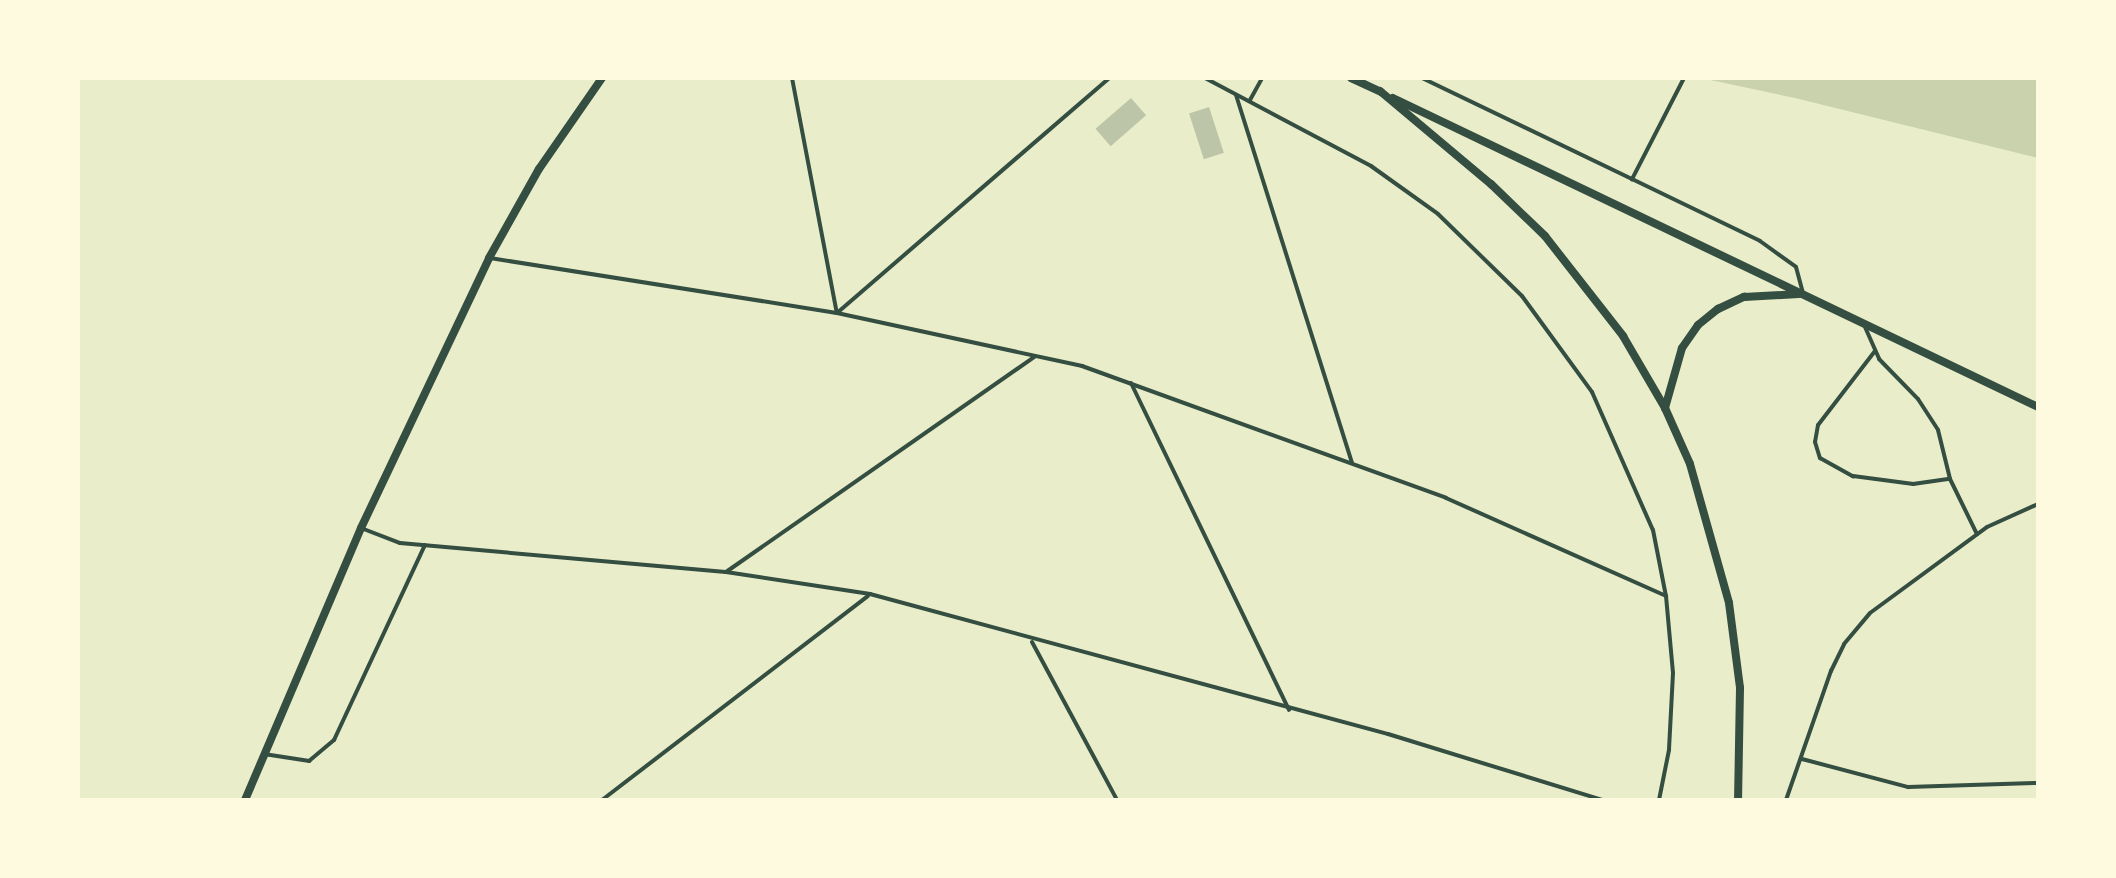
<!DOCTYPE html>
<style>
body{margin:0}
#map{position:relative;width:2116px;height:878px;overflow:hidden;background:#e9edc9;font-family:"Titillium Web",sans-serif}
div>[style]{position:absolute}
.green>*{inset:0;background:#cad2ad}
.building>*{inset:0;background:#bcc5a7;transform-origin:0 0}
.service>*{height:4px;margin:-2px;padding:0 2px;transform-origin:2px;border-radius:2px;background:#344e41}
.minor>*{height:8px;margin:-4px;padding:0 4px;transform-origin:4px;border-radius:4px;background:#344e41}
span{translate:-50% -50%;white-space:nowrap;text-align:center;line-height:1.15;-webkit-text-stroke:8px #fefae0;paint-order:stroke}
.frame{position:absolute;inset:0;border:80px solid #fefae0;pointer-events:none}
</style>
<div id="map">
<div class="green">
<i style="clip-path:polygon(1701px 78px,2038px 78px,2038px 158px,1795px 98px)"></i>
</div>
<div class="building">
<i style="left:1131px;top:98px;width:23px;height:47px;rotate:49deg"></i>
<i style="left:1209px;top:107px;width:48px;height:21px;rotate:72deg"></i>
</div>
<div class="service">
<i style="left:792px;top:78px;width:239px;rotate:79.2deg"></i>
<i style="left:1205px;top:78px;width:188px;rotate:27.9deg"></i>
<i style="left:1371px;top:166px;width:82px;rotate:35.6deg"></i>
<i style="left:1438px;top:214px;width:117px;rotate:44.3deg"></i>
<i style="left:1522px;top:296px;width:119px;rotate:53.9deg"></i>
<i style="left:1592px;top:392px;width:151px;rotate:66.2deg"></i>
<i style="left:1653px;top:530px;width:67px;rotate:78.9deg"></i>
<i style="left:1666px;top:596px;width:77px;rotate:84.8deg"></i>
<i style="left:1673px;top:673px;width:77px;rotate:93deg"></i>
<i style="left:1669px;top:750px;width:51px;rotate:101.3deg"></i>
<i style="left:1422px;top:78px;width:233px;rotate:25.7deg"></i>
<i style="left:1684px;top:78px;width:114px;rotate:117.2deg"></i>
<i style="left:1632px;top:179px;width:142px;rotate:25.8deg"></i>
<i style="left:1760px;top:241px;width:44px;rotate:35.8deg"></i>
<i style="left:1796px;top:267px;width:28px;rotate:75deg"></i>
<i style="left:1236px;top:95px;width:385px;rotate:72.5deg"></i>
<i style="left:1250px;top:100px;width:25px;rotate:-61deg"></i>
<i style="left:490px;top:258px;width:351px;rotate:9deg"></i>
<i style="left:837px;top:313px;width:251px;rotate:12.2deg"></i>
<i style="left:1082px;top:366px;width:387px;rotate:19.9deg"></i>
<i style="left:1446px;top:498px;width:241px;rotate:24deg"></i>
<i style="left:837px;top:313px;width:359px;rotate:-40.8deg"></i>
<i style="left:1865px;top:327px;width:35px;rotate:66deg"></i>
<i style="left:1879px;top:359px;width:56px;rotate:45.7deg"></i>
<i style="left:1918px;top:399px;width:37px;rotate:57deg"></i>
<i style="left:1938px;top:430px;width:50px;rotate:76.2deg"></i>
<i style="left:1950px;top:479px;width:61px;rotate:63.9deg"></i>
<i style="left:1875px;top:351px;width:93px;rotate:127.6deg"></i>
<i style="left:1818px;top:425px;width:17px;rotate:100deg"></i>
<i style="left:1815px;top:442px;width:17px;rotate:73deg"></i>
<i style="left:1820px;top:458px;width:38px;rotate:29deg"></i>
<i style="left:1853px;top:476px;width:61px;rotate:7.6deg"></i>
<i style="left:1913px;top:484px;width:37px;rotate:-8deg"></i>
<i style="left:1131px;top:383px;width:363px;rotate:64.2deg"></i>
<i style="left:361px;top:528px;width:42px;rotate:21deg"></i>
<i style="left:400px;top:543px;width:327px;rotate:5.1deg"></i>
<i style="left:726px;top:572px;width:146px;rotate:8.7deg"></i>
<i style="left:870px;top:594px;width:537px;rotate:15.12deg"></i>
<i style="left:1388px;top:734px;width:224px;rotate:17.1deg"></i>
<i style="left:726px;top:572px;width:376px;rotate:-34.9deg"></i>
<i style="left:1032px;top:642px;width:179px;rotate:61.7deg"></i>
<i style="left:264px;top:754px;width:46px;rotate:8.8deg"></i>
<i style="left:309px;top:761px;width:33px;rotate:-40deg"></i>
<i style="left:334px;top:740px;width:215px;rotate:-65deg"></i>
<i style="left:1802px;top:759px;width:110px;rotate:14.8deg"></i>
<i style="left:1908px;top:787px;width:130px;rotate:-1.8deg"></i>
<i style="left:602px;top:800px;width:335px;rotate:-37.5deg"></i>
<i style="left:1786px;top:800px;width:137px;rotate:-70.8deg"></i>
<i style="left:1831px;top:671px;width:30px;rotate:-64deg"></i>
<i style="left:1844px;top:644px;width:40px;rotate:-50deg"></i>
<i style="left:1870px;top:613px;width:145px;rotate:-36.3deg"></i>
<i style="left:1987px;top:527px;width:56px;rotate:-24.3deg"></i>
</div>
<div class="minor">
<i style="left:1351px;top:78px;width:33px;rotate:25deg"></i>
<i style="left:1380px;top:91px;width:145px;rotate:40deg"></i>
<i style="left:1491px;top:184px;width:75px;rotate:43.9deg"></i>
<i style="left:1545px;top:236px;width:127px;rotate:52deg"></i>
<i style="left:1623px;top:336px;width:83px;rotate:59.7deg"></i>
<i style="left:1665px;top:408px;width:61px;rotate:65.9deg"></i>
<i style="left:1690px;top:464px;width:144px;rotate:74.3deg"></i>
<i style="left:1729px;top:603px;width:86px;rotate:82.6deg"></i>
<i style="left:1740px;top:688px;width:112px;rotate:91deg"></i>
<i style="left:1393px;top:98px;width:715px;rotate:25.6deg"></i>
<i style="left:1665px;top:408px;width:62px;rotate:-74.2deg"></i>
<i style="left:1682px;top:348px;width:28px;rotate:-55deg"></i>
<i style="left:1698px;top:325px;width:26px;rotate:-39deg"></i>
<i style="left:1718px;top:309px;width:29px;rotate:-25deg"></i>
<i style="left:1744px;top:297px;width:55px;rotate:-3.1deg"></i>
<i style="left:245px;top:800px;width:296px;rotate:-66.9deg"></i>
<i style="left:361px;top:528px;width:299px;rotate:-64.6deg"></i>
<i style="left:489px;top:258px;width:102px;rotate:-60.7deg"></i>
<i style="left:539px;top:169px;width:111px;rotate:-55.3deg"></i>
</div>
<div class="frame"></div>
</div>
